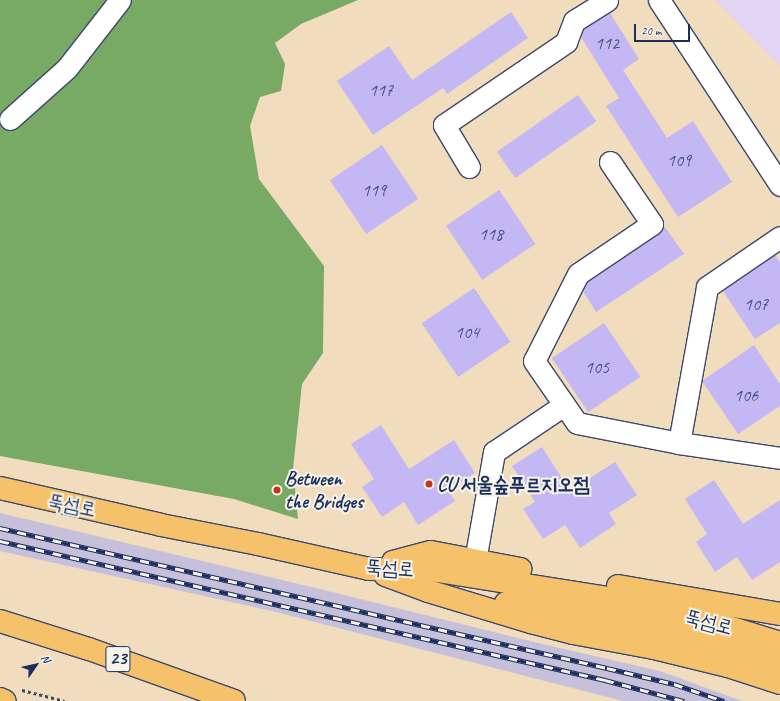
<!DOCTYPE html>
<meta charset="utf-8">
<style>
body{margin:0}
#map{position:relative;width:780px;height:701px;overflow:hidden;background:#f1dcbd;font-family:Caveat,"Poor Story",sans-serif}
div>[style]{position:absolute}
.built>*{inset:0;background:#e3d3f2}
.industrial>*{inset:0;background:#c6c0da}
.forest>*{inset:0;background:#79aa65}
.building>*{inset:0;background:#c3b8f3;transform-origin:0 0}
.path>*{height:2.5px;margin-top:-1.25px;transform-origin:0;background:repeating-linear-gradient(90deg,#3b496c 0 3px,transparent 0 6px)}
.roads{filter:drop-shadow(1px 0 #3b496c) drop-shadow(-1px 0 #3b496c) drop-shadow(0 1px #3b496c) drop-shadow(0 -1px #3b496c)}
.minor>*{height:21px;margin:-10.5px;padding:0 10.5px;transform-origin:10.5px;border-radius:10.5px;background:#fff}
.major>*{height:22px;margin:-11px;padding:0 11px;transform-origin:11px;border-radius:11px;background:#f6c16b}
.highway>*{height:22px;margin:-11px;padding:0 11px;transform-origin:11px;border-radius:11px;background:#f6c16b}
.rail>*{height:4.5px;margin-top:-2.25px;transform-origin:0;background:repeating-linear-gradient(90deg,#f7f3e8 0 9px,#1b2f5e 0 18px);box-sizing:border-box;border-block:1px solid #1b2f5e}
.dots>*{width:11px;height:11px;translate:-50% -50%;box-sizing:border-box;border:2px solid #f7f3e8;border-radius:50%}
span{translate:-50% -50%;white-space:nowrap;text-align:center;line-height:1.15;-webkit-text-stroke:4px #f7f3e8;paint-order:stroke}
.number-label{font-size:18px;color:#455183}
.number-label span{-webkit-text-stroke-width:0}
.shield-label span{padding:1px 3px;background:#f7f3e8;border:1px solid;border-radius:3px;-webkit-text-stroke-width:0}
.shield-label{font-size:19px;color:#1b2f5e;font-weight:700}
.poi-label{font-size:20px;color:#1b2f5e;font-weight:700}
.left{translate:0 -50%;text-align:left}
.street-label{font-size:20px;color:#1b2f5e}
.north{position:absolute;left:16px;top:645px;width:40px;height:40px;-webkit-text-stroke:3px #f7f3e8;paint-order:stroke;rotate:56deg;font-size:11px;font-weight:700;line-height:16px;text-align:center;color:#1b2f5e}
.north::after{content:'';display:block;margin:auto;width:14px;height:18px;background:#1b2f5e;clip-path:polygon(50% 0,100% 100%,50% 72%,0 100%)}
.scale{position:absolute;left:634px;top:24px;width:56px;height:18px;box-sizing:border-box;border:2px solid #1b2f5e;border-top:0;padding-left:5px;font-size:12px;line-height:14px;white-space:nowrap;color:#1b2f5e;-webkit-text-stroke:3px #f7f3e8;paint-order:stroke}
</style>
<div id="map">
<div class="built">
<i style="clip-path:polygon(715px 0,780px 0,780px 66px)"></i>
</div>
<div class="industrial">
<i style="clip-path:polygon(0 513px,324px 590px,538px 643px,660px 671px,742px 701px,623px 701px,272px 611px,0 551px)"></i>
</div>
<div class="forest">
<i style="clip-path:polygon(0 0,358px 0,301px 24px,275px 43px,285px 64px,281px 91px,260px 97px,250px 126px,259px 179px,324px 266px,323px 353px,302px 384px,293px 469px,298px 519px,234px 499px,0 456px)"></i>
</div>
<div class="building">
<i style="clip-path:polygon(511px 12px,528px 38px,447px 94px,443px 88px,373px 135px,337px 81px,389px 46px,412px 80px)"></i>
<i style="clip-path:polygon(610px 13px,639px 59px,623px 70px,667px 138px,693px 121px,732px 182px,678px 217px,606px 106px,619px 98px,581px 37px,584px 29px)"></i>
<i style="left:578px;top:95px;width:32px;height:99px;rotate:55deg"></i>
<i style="left:382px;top:145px;width:65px;height:63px;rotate:56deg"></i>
<i style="left:499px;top:190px;width:65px;height:64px;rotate:56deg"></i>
<i style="clip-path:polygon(665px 227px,684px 254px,596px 312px,583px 291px,587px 282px,659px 234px)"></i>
<i style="clip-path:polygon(775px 255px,780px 263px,780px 323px,755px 339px,723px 291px)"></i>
<i style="left:474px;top:288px;width:65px;height:63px;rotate:56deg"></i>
<i style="left:604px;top:323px;width:65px;height:63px;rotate:56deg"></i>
<i style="clip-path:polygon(754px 345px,780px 384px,780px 406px,738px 434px,702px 381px)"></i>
<i style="clip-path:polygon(381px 425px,409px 469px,454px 440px,475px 473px,448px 491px,455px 501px,418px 525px,404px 502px,382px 517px,362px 487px,374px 479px,351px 444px)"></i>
<i style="clip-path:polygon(542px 447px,570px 491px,615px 462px,637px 495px,609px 513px,616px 524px,580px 548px,565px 525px,543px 539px,523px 509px,535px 502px,512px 466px)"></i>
<i style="clip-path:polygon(714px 480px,743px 524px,780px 500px,780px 562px,752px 580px,737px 557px,715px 572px,696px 542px,707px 534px,685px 499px)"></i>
</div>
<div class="path">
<i style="left:22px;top:690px;width:44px;rotate:14.3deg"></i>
</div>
<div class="roads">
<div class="minor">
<i style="left:659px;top:0;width:221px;rotate:56.8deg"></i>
<i style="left:10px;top:119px;width:76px;rotate:-41.8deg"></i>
<i style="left:67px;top:68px;width:86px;rotate:-52.1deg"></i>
<i style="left:610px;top:162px;width:75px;rotate:55.9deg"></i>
<i style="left:652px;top:224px;width:89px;rotate:146deg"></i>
<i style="left:578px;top:274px;width:97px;rotate:116.8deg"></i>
<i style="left:534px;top:361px;width:75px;rotate:55.3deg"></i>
<i style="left:577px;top:423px;width:104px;rotate:11.1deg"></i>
<i style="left:679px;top:443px;width:102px;rotate:8.4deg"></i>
<i style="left:469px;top:167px;width:49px;rotate:-120.8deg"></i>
<i style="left:444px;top:125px;width:148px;rotate:-34.2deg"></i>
<i style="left:566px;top:42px;width:22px;rotate:-69deg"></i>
<i style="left:574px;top:21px;width:39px;rotate:-32deg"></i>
<i style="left:679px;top:443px;width:158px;rotate:-79.8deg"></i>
<i style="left:707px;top:287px;width:88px;rotate:-34.4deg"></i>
<i style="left:475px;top:561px;width:111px;rotate:-80.1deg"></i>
<i style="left:494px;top:452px;width:84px;rotate:-33.9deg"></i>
</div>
<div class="major">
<i style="left:0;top:488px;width:165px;rotate:12.9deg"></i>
<i style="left:161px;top:525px;width:99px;rotate:11.1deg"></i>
<i style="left:258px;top:544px;width:114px;rotate:12.7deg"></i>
<i style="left:369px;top:569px;width:62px;rotate:0.9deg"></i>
<i style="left:431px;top:570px;width:191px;rotate:9deg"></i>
<i style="left:620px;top:600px;width:91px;rotate:13.3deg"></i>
<i style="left:709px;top:621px;width:74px;rotate:17.2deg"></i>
<i style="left:393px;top:562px;width:39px;rotate:-15deg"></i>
<i style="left:431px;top:552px;width:91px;rotate:10.8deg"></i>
<i style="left:385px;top:575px;width:46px;rotate:20.4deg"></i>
<i style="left:428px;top:591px;width:108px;rotate:16.8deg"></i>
<i style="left:531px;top:622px;width:43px;rotate:14.7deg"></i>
<i style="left:573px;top:633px;width:82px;rotate:10.5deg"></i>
<i style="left:654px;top:648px;width:76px;rotate:13.7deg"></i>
<i style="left:728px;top:666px;width:55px;rotate:18.1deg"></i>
<i style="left:618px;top:586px;width:164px;rotate:9.8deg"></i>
<i style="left:506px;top:603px;width:121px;rotate:9deg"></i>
<i style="left:626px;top:622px;width:76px;rotate:13.7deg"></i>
<i style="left:700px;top:640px;width:84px;rotate:16.7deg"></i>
</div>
<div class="highway">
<i style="left:0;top:621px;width:93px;rotate:17.5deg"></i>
<i style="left:89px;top:649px;width:154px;rotate:19.7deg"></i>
<i style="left:0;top:699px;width:5px;rotate:22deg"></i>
</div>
</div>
<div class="rail">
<i style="left:0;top:528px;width:623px;rotate:12.99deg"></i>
<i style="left:607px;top:668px;width:69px;rotate:13.4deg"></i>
<i style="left:674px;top:684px;width:53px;rotate:18.8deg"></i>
<i style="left:0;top:541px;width:621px;rotate:12.94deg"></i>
<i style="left:605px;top:680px;width:82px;rotate:14.9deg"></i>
</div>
<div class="dots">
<i style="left:429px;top:484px;background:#c8321e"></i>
<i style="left:277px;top:490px;background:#c8321e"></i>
</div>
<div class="number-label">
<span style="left:607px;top:43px">112</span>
<span style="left:381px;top:90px">117</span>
<span style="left:679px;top:160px">109</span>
<span style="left:374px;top:190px">119</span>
<span style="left:491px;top:234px">118</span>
<span style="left:756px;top:304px">107</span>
<span style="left:467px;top:332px">104</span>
<span style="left:597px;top:367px">105</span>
<span style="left:746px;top:395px">106</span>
</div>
<div class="shield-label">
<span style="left:118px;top:659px">23</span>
</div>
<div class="poi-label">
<span class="left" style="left:285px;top:490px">Between<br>the Bridges</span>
<span class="left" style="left:437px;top:484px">CU 서울숲푸르지오점</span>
</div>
<div class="street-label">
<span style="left:72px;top:505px;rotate:12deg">뚝섬로</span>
<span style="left:390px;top:568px;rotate:4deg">뚝섬로</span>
<span style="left:709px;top:622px;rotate:15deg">뚝섬로</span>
</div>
<div class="north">N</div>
<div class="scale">20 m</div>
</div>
